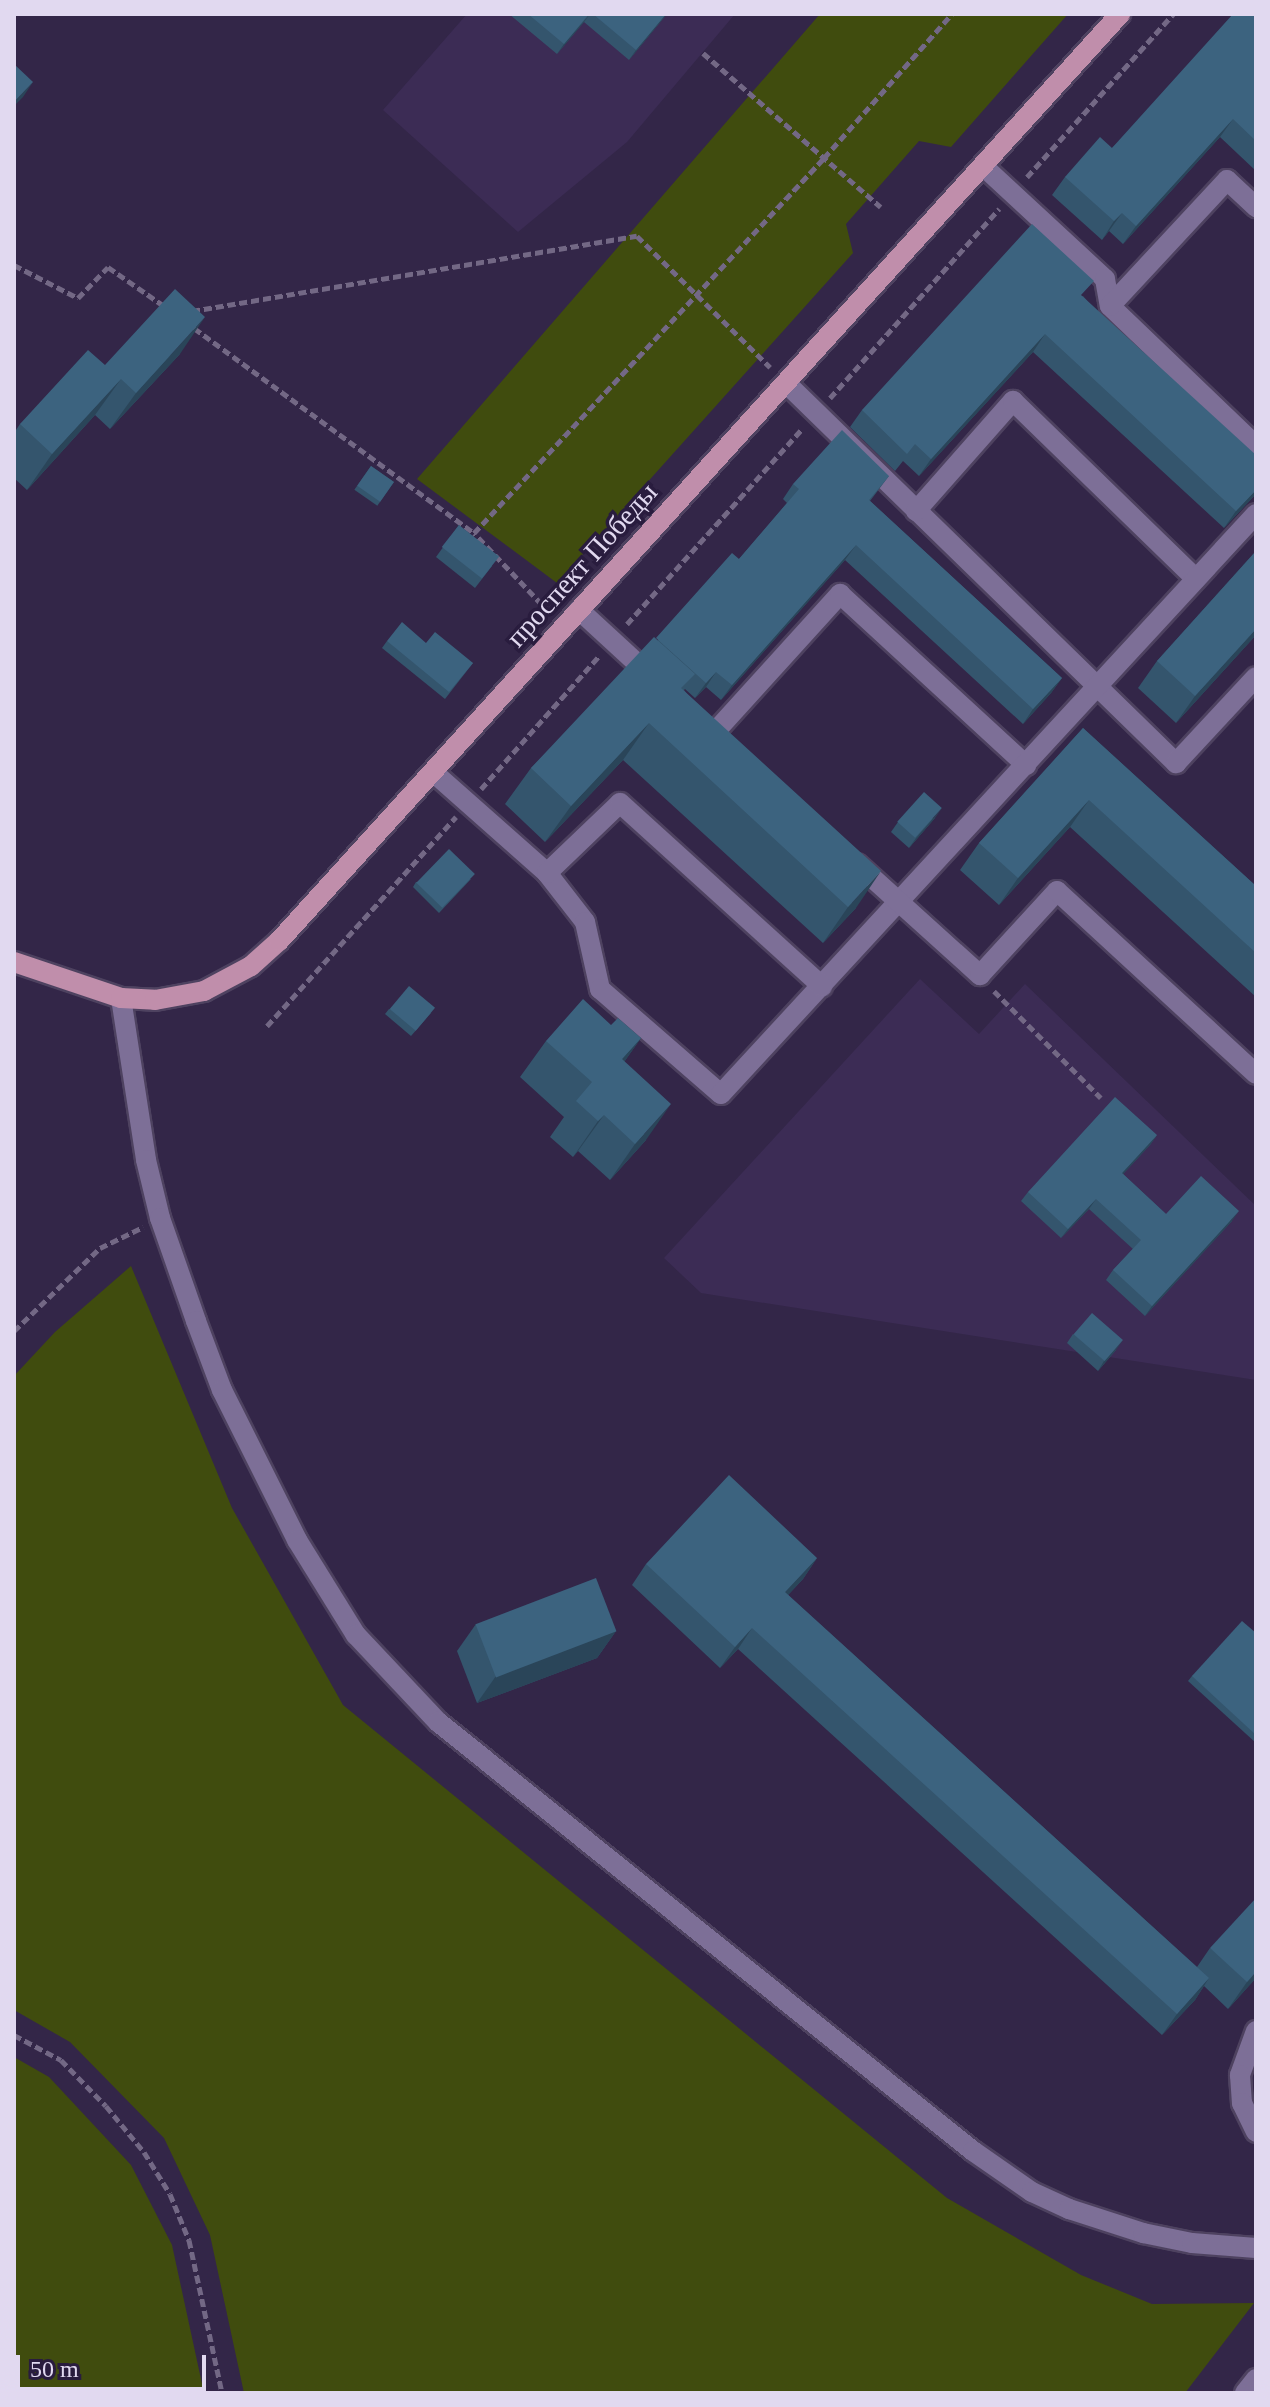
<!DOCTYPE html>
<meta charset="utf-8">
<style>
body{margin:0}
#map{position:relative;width:1270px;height:2407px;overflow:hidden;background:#332648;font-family:Georgia,serif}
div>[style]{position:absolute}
.built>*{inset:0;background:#3c2c55}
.green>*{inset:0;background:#404c0e}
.path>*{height:5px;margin-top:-2.5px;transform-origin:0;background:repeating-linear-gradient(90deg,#736885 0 8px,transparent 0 12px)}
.roads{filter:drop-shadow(2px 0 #4e4260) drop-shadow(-2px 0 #4e4260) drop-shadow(0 2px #4e4260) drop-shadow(0 -2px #4e4260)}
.minor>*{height:20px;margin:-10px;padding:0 10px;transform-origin:10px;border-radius:10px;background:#7d6f97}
.major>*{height:20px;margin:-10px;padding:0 10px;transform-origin:10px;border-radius:10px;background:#c08eab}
.wall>*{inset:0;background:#34556d;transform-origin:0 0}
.shaded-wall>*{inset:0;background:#2a4559}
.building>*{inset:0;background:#3c637f;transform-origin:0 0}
span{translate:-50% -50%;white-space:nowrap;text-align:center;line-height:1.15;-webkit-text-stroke:7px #291c3e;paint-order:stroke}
.street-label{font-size:28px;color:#e1d9f0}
.frame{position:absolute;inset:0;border:16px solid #e1d9f0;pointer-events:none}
.scale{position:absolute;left:16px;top:2355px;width:190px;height:36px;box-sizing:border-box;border:4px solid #e1d9f0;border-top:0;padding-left:10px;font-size:24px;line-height:28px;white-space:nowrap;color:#e1d9f0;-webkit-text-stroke:6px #291c3e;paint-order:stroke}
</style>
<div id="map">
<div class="built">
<i style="clip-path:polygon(467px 14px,735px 14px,627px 142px,518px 232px,383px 110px)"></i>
<i style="clip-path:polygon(920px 979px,979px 1034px,1025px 984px,1256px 1206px,1256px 1380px,701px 1293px,664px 1258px)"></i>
</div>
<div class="green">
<i style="clip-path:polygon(820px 14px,1068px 14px,951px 147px,919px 141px,846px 224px,853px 253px,557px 583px,417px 479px)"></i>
<i style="clip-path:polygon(131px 1266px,232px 1508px,343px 1705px,947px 2198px,1081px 2275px,1152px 2304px,1254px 2303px,1185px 2393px,244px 2393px,210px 2235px,164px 2138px,70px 2042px,14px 2010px,14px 1376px,55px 1332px)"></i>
<i style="clip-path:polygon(14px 2057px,49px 2077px,131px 2165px,172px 2245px,204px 2393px,14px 2393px)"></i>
</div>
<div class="path">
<i style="left:703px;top:53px;width:235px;rotate:40.9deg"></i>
<i style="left:1027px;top:177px;width:219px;rotate:-48.1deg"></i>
<i style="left:14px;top:265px;width:72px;rotate:27.3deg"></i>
<i style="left:78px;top:298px;width:43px;rotate:-45.9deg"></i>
<i style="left:108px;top:267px;width:72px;rotate:34.8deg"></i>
<i style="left:192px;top:311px;width:451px;rotate:-9.6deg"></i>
<i style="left:637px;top:236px;width:187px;rotate:44.6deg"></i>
<i style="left:194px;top:328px;width:347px;rotate:36.2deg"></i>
<i style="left:830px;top:398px;width:254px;rotate:-48.2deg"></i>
<i style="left:550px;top:613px;width:110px;rotate:-133.5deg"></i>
<i style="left:474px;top:533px;width:513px;rotate:-46.97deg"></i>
<i style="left:824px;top:158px;width:193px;rotate:-48.4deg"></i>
<i style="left:627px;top:624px;width:262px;rotate:-48.1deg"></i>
<i style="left:481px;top:789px;width:178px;rotate:-48.4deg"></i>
<i style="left:994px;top:991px;width:151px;rotate:45deg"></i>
<i style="left:267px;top:1026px;width:282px;rotate:-47.9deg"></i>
<i style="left:14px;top:1331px;width:120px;rotate:-44deg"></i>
<i style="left:100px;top:1248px;width:48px;rotate:-26deg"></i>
<i style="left:14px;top:2035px;width:53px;rotate:28deg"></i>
<i style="left:61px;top:2060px;width:64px;rotate:45.6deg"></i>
<i style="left:106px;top:2106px;width:60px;rotate:50.4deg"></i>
<i style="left:144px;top:2152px;width:49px;rotate:58.2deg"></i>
<i style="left:170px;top:2194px;width:50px;rotate:67.6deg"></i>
<i style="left:189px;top:2240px;width:157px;rotate:77.8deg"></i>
</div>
<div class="roads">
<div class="minor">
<i style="left:983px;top:166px;width:166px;rotate:42.8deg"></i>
<i style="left:1105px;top:279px;width:27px;rotate:80deg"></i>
<i style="left:1110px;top:306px;width:202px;rotate:43.8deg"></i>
<i style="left:1110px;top:306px;width:172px;rotate:-47.1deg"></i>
<i style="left:1227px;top:180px;width:40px;rotate:43deg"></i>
<i style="left:786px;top:383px;width:545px;rotate:44.26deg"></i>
<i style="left:1176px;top:763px;width:117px;rotate:-47.1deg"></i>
<i style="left:916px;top:511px;width:147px;rotate:-48.6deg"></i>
<i style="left:1013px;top:401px;width:255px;rotate:44.2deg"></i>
<i style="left:579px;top:610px;width:100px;rotate:42.6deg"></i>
<i style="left:714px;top:733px;width:188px;rotate:-47.8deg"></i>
<i style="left:840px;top:594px;width:253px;rotate:42.6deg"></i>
<i style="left:433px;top:772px;width:152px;rotate:41.5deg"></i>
<i style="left:547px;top:873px;width:62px;rotate:52.2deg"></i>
<i style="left:585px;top:922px;width:69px;rotate:77.4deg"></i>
<i style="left:600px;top:989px;width:160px;rotate:41deg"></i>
<i style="left:721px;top:1094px;width:789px;rotate:-47.31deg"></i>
<i style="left:857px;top:864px;width:166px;rotate:42.1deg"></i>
<i style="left:980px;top:975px;width:114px;rotate:-47.5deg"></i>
<i style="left:1057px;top:891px;width:270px;rotate:42.6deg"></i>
<i style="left:547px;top:873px;width:101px;rotate:-43.8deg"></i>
<i style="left:620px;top:803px;width:273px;rotate:42.2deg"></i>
<i style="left:121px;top:998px;width:164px;rotate:81.2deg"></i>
<i style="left:146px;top:1160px;width:60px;rotate:76.4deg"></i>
<i style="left:160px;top:1218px;width:109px;rotate:70.7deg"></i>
<i style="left:196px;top:1321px;width:74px;rotate:69.4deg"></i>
<i style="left:222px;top:1390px;width:168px;rotate:63.4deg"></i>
<i style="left:297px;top:1540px;width:112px;rotate:58.2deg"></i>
<i style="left:356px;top:1635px;width:120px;rotate:46.7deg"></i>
<i style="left:438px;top:1722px;width:686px;rotate:38.73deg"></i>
<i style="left:973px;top:2151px;width:72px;rotate:34.8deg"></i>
<i style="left:1032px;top:2192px;width:41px;rotate:24.7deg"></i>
<i style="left:1069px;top:2209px;width:78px;rotate:18deg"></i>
<i style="left:1143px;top:2233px;width:50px;rotate:11.5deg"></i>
<i style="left:1192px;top:2243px;width:64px;rotate:4.5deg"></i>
<i style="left:1256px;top:2031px;width:47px;rotate:110deg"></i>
<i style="left:1240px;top:2075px;width:28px;rotate:86deg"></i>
<i style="left:1242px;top:2103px;width:32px;rotate:64deg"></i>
<i style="left:1245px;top:2393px;width:18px;rotate:-52deg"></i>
</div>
<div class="major">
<i style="left:14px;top:962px;width:113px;rotate:18.6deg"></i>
<i style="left:121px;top:998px;width:34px;rotate:3deg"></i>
<i style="left:155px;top:1000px;width:50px;rotate:-10.4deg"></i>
<i style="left:204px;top:991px;width:53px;rotate:-28deg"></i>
<i style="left:251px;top:966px;width:38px;rotate:-42deg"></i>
<i style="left:279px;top:941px;width:1252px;rotate:-47.78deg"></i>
</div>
</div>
<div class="wall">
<i style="clip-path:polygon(509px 14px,667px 14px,629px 60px,584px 22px,557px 54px)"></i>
<i style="clip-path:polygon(1256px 14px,1256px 171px,1220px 137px,1123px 244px,1109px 231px,1102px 240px,1052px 195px,1065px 177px,1112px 148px)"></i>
<i style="clip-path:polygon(1083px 296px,1256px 494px,1224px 528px,1033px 352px,919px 476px,903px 461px,895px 471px,850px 427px,862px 410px)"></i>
<i style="clip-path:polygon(180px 354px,110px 429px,95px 415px,27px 490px,14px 478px,14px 433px,20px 424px,105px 365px)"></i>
<i style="left:371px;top:466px;width:28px;height:29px;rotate:35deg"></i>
<i style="clip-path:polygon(889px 476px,870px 501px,1062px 678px,1051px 693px,1023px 724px,845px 560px,721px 700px,706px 687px,695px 698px,685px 689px,684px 690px,856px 908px,823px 943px,623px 760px,545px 842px,505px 804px,531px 768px,739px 559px,787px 503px,783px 499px,793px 484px)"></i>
<i style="clip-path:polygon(459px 525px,492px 566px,475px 588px,436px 557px)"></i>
<i style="clip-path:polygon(1256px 551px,1256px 635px,1176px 723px,1138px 688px,1157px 661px)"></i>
<i style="clip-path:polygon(387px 641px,426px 643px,473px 663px,445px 699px,382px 648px)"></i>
<i style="clip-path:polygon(1083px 728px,1256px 886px,1256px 997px,1070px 827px,999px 905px,960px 870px,979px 843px)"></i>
<i style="clip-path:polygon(935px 818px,909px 848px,891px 832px,898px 822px)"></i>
<i style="clip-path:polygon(471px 879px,439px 913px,413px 887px,416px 882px)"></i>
<i style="clip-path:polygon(389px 1009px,431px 1013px,411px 1036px,385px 1014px)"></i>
<i style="clip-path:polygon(611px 1025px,641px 1038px,624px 1062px,646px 1140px,610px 1180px,578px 1151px,573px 1157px,550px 1137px,564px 1117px,520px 1077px,546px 1041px)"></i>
<i style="clip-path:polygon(1157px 1135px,1150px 1145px,1123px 1174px,1166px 1214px,1232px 1221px,1145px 1316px,1106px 1280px,1113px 1270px,1133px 1249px,1089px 1209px,1061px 1238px,1021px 1201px,1028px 1192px)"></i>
<i style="clip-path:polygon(1073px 1334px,1116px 1350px,1098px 1371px,1067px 1343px)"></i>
<i style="clip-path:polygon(817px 1558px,803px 1579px,788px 1595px,1197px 1967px,1210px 1948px,1256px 1978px,1228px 2009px,1204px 1986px,1195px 2000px,1162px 2035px,738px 1649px,720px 1668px,632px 1585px,646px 1564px)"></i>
<i style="clip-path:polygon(476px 1624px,616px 1631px,597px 1658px,477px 1703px,457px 1651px)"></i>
<i style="clip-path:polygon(1256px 1633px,1256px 1743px,1188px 1681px,1192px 1676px)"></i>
</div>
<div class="shaded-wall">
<i style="clip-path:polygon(590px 14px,584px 22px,557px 54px,564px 44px)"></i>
<i style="clip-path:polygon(666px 14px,667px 14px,629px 60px,636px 50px)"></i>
<i style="clip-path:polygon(33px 82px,23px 97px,14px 106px,14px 102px)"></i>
<i style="clip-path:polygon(1233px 119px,1220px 137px,1123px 244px,1136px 226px)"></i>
<i style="clip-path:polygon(1122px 213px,1109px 231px,1102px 240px,1114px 221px)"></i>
<i style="clip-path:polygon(205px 317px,180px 354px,110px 429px,136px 393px)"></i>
<i style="clip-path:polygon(1045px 334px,1033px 352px,919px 476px,931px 459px)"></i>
<i style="clip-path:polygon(121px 379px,95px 415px,27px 490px,52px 454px)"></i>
<i style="clip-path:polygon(1256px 490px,1256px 494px,1224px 528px,1236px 511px)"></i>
<i style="clip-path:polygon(856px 545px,845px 560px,721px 700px,732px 685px)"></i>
<i style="clip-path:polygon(1256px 629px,1256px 635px,1176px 723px,1195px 696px)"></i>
<i style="clip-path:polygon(716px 672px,706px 687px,695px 698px,706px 683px)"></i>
<i style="clip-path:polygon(1062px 678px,1051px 693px,1023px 724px,1033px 709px)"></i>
<i style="clip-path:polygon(649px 723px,623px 760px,545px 842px,571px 806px)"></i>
<i style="clip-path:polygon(1089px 800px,1070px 827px,999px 905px,1018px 878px)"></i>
<i style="clip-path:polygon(942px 808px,935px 818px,909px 848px,916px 838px)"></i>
<i style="clip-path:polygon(881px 871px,856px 908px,823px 943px,848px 907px)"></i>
<i style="clip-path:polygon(641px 1038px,615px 1075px,622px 1059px)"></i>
<i style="clip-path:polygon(671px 1104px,646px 1140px,610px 1180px,635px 1144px)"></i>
<i style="clip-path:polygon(604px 1115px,578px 1151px,573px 1157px,598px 1121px)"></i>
<i style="clip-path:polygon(1157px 1135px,1150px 1145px,1115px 1183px,1122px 1173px)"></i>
<i style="clip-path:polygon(1096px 1199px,1089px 1209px,1061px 1238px,1068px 1229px)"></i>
<i style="clip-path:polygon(1239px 1211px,1232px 1221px,1145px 1316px,1152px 1306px)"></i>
<i style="clip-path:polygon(1123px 1340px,1116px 1350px,1098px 1371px,1104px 1361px)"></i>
<i style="clip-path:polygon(817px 1558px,803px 1579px,771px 1613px,785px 1592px)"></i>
<i style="clip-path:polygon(752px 1628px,738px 1649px,720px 1668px,735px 1647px)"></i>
<i style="clip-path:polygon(616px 1631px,597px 1658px,477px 1703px,496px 1676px)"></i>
<i style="clip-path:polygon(1256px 1972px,1256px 1978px,1228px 2009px,1247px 1982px)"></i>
<i style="clip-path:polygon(1209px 1978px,1195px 2000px,1162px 2035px,1177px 2014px)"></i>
</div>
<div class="building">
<i style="clip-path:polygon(528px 14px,589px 14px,564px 44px)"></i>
<i style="clip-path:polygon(593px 14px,666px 14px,636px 50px)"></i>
<i style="clip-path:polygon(1233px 14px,1256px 14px,1256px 141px,1233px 119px,1136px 226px,1122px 213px,1114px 221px,1065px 177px,1100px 137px,1112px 148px)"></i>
<i style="clip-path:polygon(14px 64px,33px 82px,14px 102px)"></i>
<i style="clip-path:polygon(1032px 224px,1094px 281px,1081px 295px,1256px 455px,1256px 490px,1236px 511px,1045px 334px,931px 459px,915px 444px,907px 454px,862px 410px)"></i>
<i style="clip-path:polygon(175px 289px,205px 317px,136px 393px,121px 379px,52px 454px,20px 424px,88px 350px,105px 365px)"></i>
<i style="clip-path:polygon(842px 430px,889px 476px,869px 500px,1062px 678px,1033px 709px,856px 545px,732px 685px,716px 672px,706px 683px,656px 638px,732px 553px,739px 559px,799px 489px,793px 484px)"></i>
<i style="left:371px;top:466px;width:28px;height:24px;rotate:35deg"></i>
<i style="left:459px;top:525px;width:51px;height:28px;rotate:38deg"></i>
<i style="clip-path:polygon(1256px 551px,1256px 629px,1195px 696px,1157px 661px)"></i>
<i style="clip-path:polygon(402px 622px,426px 643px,435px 632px,473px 663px,449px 692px,387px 641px)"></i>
<i style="clip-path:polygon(654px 637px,695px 674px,681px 688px,881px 871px,848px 907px,649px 723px,571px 806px,531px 768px)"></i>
<i style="clip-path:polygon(1083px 728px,1256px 886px,1256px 953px,1089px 800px,1018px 878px,979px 843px)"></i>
<i style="left:924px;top:792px;width:24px;height:40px;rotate:42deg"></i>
<i style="left:449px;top:849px;width:36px;height:47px;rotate:44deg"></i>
<i style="left:409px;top:986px;width:34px;height:30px;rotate:40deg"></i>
<i style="clip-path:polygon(583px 999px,611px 1025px,618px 1018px,641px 1038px,622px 1059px,671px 1104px,635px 1144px,604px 1115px,598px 1121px,576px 1101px,592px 1082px,546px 1041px)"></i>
<i style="clip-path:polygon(1115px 1097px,1157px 1135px,1122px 1173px,1166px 1214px,1201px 1176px,1239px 1211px,1152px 1306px,1113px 1270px,1141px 1240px,1096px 1199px,1068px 1229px,1028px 1192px)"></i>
<i style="left:1092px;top:1313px;width:41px;height:28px;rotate:41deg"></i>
<i style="clip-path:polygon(729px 1475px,817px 1558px,785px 1592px,1209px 1978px,1177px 2014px,752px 1628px,735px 1647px,646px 1564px)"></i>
<i style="left:596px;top:1578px;width:57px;height:129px;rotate:69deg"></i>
<i style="clip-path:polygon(1242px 1621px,1256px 1633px,1256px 1735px,1192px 1676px)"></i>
<i style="clip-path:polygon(1256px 1898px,1256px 1972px,1247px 1982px,1210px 1948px)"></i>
</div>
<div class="street-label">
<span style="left:582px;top:565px;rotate:-48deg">проспект Победы</span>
</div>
<div class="frame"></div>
<div class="scale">50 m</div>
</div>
